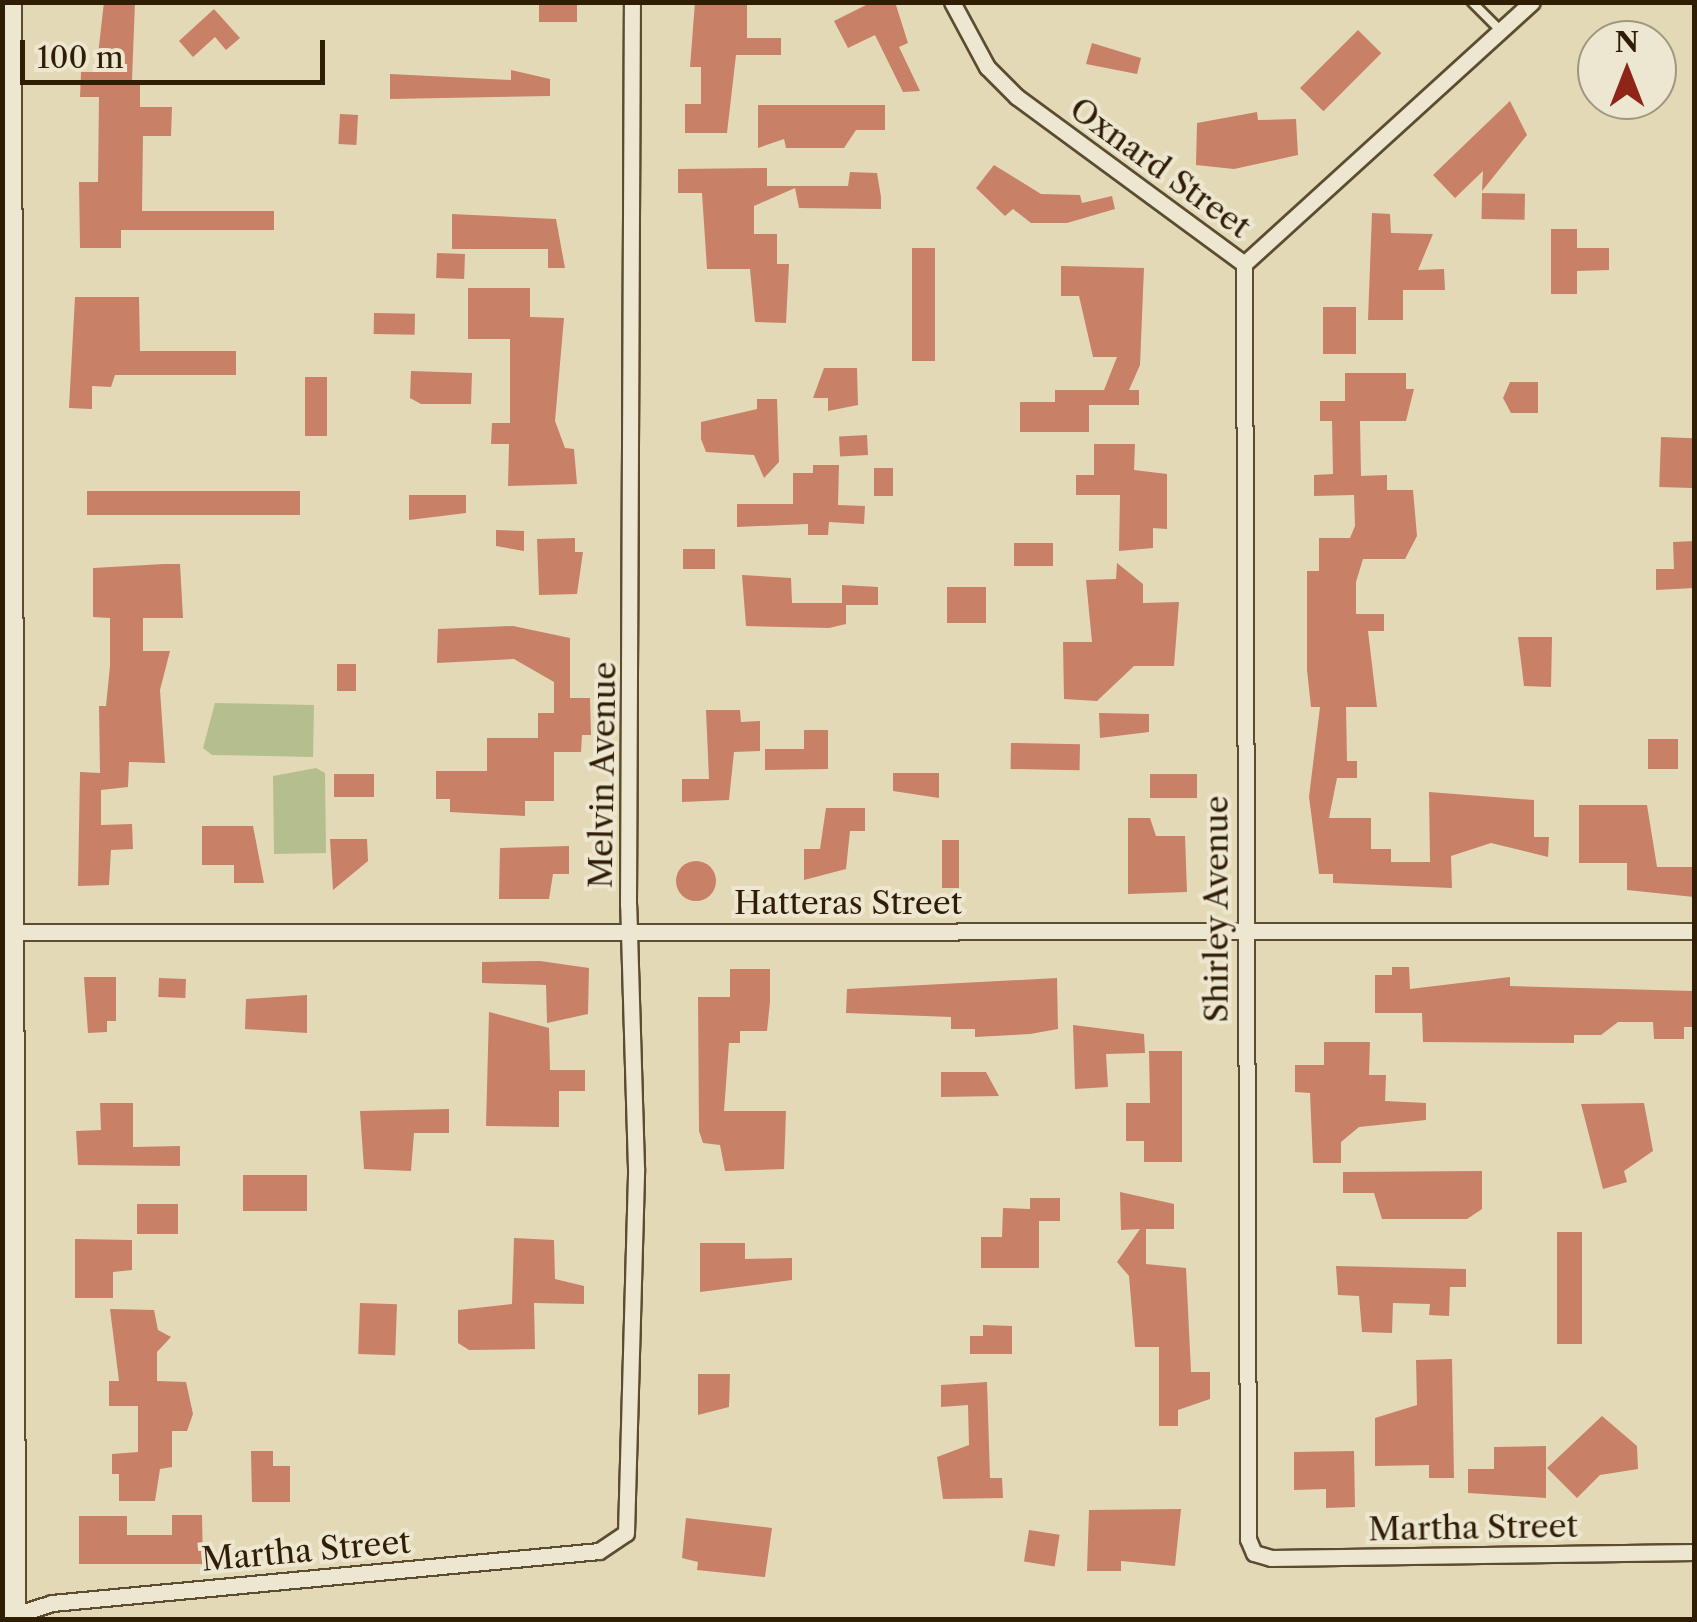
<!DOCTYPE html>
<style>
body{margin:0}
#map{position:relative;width:1697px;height:1622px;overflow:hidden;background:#e3d9b6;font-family:"Libre Caslon Text",serif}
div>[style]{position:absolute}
.green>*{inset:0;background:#b5bf8d}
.building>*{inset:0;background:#c88067;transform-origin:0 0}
.round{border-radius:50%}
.roads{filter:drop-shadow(2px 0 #5c4c30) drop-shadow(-2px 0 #5c4c30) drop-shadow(0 2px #5c4c30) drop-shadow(0 -2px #5c4c30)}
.lane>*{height:8px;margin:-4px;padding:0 4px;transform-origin:4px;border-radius:4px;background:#ede6d0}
.street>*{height:15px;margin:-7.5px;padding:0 7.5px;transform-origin:7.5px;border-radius:7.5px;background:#ede6d0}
.secondary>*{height:22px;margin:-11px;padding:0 11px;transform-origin:11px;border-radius:11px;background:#ede6d0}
span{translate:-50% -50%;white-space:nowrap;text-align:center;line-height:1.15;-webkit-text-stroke:8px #ede6d0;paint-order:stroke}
.street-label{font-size:32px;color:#2f1d04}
.frame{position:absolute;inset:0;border:5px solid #2f1d04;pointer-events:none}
.north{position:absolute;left:1577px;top:20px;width:100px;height:100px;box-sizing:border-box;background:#ede6d0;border:2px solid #a1967e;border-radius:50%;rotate:0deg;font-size:28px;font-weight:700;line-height:40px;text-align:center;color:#2f1d04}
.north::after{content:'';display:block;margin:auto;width:35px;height:45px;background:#8f2418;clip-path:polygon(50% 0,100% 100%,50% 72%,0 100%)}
.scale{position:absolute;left:20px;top:40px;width:305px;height:45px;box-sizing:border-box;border:5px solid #2f1d04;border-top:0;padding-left:12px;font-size:30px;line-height:35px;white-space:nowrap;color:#2f1d04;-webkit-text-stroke:8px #ede6d0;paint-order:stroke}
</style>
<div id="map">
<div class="green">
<i style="clip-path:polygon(215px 703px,314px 705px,313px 757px,212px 755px,203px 748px)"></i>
<i style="clip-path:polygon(316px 768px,325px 773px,326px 853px,274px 854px,273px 776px)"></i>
</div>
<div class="building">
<i style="clip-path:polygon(104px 2px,135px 2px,132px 80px,140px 80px,140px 107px,172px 107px,171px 136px,143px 136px,142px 211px,274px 211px,274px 230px,121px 230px,121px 248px,80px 248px,79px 182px,98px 182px,99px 97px,80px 97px,81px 72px,96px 72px)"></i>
<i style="left:539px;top:2px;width:38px;height:20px"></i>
<i style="clip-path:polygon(695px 2px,747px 2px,747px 38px,781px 38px,781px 55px,736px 55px,727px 133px,685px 133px,685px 104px,701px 104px,701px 67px,690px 67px)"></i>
<i style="clip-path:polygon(872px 2px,895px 2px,908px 43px,899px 47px,920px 91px,903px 92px,875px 35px,848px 48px,834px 21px)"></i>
<i style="clip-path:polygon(214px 9px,240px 38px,226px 50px,215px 37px,193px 57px,179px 41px)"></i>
<i style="left:1358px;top:30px;width:33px;height:82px;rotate:45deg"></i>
<i style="clip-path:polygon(1092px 43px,1141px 58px,1137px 74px,1086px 64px)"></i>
<i style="clip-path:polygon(511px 70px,550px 79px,550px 96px,390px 99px,390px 74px,511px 80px)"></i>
<i style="clip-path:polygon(1510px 101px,1527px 135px,1482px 191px,1483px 171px,1455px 198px,1433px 175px)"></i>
<i style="clip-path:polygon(758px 105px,885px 105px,885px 130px,856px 130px,844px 148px,786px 148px,784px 139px,758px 148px)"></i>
<i style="clip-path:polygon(1257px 112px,1258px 120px,1296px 119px,1298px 155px,1234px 169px,1196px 165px,1197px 123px)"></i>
<i style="left:340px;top:114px;width:18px;height:30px;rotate:3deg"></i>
<i style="clip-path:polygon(994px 165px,1041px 194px,1080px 195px,1082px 203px,1112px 196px,1115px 209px,1067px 223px,1031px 223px,1013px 209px,1005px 216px,976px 188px)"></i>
<i style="clip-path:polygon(767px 168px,767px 186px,848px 186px,850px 172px,877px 173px,881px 197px,881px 209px,799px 208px,795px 188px,754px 206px,754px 234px,777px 234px,777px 264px,789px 264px,786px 323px,755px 322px,750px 269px,707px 269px,702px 193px,678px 193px,678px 169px)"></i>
<i style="left:1482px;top:193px;width:43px;height:26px;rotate:1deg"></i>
<i style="clip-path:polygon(1372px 213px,1390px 214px,1391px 233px,1433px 234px,1418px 270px,1444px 269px,1445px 290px,1403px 290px,1403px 320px,1368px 320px)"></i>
<i style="clip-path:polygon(452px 214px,556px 219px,565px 268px,548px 268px,548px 249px,452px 249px)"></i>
<i style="clip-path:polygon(1551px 229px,1577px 229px,1577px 248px,1609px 248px,1609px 270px,1577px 271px,1577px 294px,1551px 294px)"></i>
<i style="left:912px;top:248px;width:23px;height:113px"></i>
<i style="left:437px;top:253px;width:28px;height:25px;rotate:2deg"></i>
<i style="clip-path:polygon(1061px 266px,1144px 268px,1140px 365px,1129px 390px,1139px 390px,1139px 405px,1089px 405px,1089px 432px,1020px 432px,1020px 402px,1055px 402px,1055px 390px,1104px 390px,1117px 357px,1093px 357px,1079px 296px,1061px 296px)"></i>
<i style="clip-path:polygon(468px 288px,530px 288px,530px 317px,564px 318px,555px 421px,565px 448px,574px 449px,577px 484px,508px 486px,509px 444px,491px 444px,492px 423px,510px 423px,510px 339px,468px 339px)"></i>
<i style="clip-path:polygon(75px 297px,139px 297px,140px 351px,236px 351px,236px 375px,115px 375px,111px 387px,92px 386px,92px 409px,69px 408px)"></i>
<i style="left:1323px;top:307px;width:33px;height:47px"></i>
<i style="left:374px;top:313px;width:41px;height:21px;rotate:1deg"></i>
<i style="clip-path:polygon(824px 368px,857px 368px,858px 405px,828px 411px,828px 398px,813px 398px)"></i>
<i style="clip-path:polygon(411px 371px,472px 373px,471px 404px,421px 404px,410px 398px)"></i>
<i style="clip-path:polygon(1345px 373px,1406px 373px,1406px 389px,1414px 389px,1406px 421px,1360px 421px,1361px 476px,1387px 475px,1387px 490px,1413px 490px,1417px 536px,1405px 559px,1363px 559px,1356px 582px,1356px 614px,1384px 614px,1384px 631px,1368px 631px,1377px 707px,1346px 707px,1347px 761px,1357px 761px,1357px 778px,1337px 778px,1329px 818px,1371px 818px,1371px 849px,1391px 849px,1391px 862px,1430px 862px,1429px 792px,1534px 800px,1534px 837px,1549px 837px,1548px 857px,1491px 843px,1451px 856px,1452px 888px,1333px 883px,1333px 874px,1319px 874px,1309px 797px,1320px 707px,1311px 707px,1307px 670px,1307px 571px,1319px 571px,1319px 538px,1350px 538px,1355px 526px,1354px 495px,1314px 496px,1314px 475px,1333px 474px,1332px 421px,1320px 421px,1320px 401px,1345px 401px)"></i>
<i style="left:305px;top:377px;width:22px;height:59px"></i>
<i style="clip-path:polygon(1510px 382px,1538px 382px,1538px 413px,1511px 413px,1503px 398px)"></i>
<i style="clip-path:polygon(757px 399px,777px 399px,779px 462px,764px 478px,754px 455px,706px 452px,701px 439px,701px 422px,757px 409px)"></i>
<i style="left:867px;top:435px;width:20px;height:28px;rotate:87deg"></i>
<i style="left:1661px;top:437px;width:33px;height:50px;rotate:2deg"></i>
<i style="clip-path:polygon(1094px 444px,1135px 444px,1134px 470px,1167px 474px,1167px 529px,1153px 528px,1153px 548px,1119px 551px,1120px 495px,1076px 495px,1076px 475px,1094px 475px)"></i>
<i style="clip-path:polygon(813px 465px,839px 465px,838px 505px,865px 506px,864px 524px,829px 522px,828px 535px,808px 535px,808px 524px,737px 527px,737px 504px,793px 504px,793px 473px,813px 473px)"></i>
<i style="left:893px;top:468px;width:28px;height:19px;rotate:90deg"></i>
<i style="left:87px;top:491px;width:213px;height:24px"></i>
<i style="clip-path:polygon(409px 495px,466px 495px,466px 513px,409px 520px)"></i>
<i style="clip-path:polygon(496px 530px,524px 531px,524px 551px,496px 546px)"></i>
<i style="clip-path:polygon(575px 538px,575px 552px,583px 552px,577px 594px,539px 595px,537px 539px)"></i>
<i style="clip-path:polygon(1694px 541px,1694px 588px,1656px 590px,1656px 569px,1674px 569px,1673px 542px)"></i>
<i style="left:1014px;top:543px;width:39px;height:23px"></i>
<i style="left:715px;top:549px;width:20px;height:32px;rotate:90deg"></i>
<i style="clip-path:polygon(1117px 563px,1143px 584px,1143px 603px,1179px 602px,1174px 666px,1134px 666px,1097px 701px,1064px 699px,1063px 642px,1092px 642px,1086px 580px,1116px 579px)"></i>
<i style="clip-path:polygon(164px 564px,180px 564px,183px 618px,143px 618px,143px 651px,170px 651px,160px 690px,165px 763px,129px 762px,128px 787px,101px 790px,101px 825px,132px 824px,133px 849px,111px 850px,109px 885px,78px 886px,80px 772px,100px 773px,99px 706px,106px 706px,110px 666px,110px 618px,93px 617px,93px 568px)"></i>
<i style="clip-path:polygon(742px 575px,791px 578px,792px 603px,842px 603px,842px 585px,878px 587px,878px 605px,846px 605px,846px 624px,829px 628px,746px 626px)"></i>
<i style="left:947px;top:587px;width:39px;height:36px"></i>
<i style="clip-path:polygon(513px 626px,570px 638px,570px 698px,590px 698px,591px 735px,582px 735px,581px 752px,554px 752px,554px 801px,525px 801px,525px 816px,450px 812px,450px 799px,436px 799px,436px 771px,487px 771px,487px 738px,538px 738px,538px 713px,554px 713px,554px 682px,514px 659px,437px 663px,438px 629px)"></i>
<i style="clip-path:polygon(1518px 637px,1552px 637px,1551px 687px,1524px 686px)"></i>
<i style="left:356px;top:664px;width:27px;height:19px;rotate:90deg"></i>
<i style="clip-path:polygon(706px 710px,740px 710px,741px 722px,760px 721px,760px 751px,734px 752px,729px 800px,682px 802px,682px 779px,709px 779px)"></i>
<i style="clip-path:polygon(1099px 713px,1149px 714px,1149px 732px,1100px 738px)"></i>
<i style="clip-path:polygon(804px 730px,828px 730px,828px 769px,765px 770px,765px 749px,804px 749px)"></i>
<i style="left:1648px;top:739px;width:30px;height:30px"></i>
<i style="left:1011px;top:743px;width:69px;height:26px;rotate:1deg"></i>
<i style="clip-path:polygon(893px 773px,939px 773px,939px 798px,893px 791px)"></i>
<i style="left:334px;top:774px;width:40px;height:23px"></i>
<i style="left:1150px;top:774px;width:47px;height:24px"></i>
<i style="clip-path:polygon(1579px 805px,1647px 805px,1657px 867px,1694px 867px,1694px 897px,1627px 890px,1627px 863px,1579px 863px)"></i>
<i style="clip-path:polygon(826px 808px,865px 808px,865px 831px,850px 831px,846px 869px,804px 880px,804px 849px,820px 849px)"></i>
<i style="clip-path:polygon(1128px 818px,1150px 818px,1156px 836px,1185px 836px,1187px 892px,1128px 894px)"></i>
<i style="clip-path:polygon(202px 826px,253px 826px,264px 883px,234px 883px,234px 865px,202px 865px)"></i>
<i style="clip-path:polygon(330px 839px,367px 839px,368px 861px,333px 890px)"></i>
<i style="left:942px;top:840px;width:17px;height:48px"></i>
<i style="clip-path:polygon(569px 846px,569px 874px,553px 874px,549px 899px,499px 899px,500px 848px)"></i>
<i class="round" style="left:676px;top:861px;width:40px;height:40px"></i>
<i style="clip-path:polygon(540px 961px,589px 968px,588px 1014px,547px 1023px,546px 985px,482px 983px,482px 962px)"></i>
<i style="clip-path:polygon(1392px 967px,1409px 967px,1410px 989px,1510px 977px,1510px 986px,1694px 991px,1694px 1027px,1684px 1027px,1684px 1039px,1654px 1039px,1653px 1022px,1618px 1022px,1601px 1035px,1574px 1035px,1574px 1043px,1423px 1042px,1422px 1013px,1375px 1013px,1375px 975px,1392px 975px)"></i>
<i style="clip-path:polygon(730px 969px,770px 969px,770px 1002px,767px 1031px,740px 1031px,740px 1043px,729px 1043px,724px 1111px,786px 1111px,784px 1169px,725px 1171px,720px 1145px,703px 1143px,699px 1131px,698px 997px,730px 997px)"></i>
<i style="clip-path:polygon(84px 977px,116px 977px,116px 1021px,107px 1021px,107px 1032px,88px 1033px)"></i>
<i style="left:159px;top:978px;width:27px;height:19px;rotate:2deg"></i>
<i style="clip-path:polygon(1057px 978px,1058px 1029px,1030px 1034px,975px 1037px,975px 1029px,951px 1029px,951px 1017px,846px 1013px,847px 989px)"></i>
<i style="clip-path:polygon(307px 995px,307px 1033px,245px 1029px,246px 999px)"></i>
<i style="clip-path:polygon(489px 1012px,549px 1028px,550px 1070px,585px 1070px,585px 1091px,559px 1091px,559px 1127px,486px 1126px)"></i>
<i style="clip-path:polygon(1073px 1025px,1144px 1034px,1145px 1053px,1106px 1054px,1108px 1087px,1075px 1089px)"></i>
<i style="clip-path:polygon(1324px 1042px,1370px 1042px,1369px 1075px,1386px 1075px,1385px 1101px,1426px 1103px,1426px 1120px,1359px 1127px,1341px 1142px,1341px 1163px,1313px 1163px,1310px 1093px,1295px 1092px,1295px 1065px,1324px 1065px)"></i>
<i style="clip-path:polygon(1149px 1051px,1182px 1051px,1182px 1162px,1144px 1162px,1144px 1141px,1126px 1141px,1126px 1103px,1150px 1103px)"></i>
<i style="clip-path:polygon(941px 1072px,986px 1072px,999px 1096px,941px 1097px)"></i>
<i style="clip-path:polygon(100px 1103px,133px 1103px,133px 1147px,180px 1146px,180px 1166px,78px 1165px,76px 1131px,101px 1130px)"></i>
<i style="clip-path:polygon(1644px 1103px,1653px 1151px,1624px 1171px,1627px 1182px,1603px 1189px,1581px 1104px)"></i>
<i style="clip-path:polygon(449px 1109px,449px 1133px,414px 1133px,411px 1171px,364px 1169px,360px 1111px)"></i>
<i style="clip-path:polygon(1482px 1171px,1482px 1209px,1467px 1219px,1382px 1219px,1374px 1193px,1343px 1193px,1343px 1172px)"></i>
<i style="left:307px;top:1175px;width:36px;height:64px;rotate:90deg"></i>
<i style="clip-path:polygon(1120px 1192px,1174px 1204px,1174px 1229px,1146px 1229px,1146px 1264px,1186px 1268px,1191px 1372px,1210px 1372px,1210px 1399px,1178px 1410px,1178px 1426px,1159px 1426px,1159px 1347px,1135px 1347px,1129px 1276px,1117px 1262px,1140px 1229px,1121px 1230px)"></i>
<i style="clip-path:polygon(1030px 1198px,1060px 1198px,1060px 1221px,1039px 1221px,1039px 1268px,981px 1268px,981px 1237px,1002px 1237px,1003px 1208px,1030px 1209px)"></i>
<i style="left:137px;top:1204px;width:41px;height:30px"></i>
<i style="left:1557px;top:1232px;width:25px;height:112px"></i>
<i style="clip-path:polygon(514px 1238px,554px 1240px,555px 1279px,584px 1286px,584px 1304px,534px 1303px,535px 1349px,469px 1350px,458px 1343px,458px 1310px,512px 1304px)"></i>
<i style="clip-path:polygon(75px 1239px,132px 1240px,132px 1270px,113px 1272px,113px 1298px,75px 1298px)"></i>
<i style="clip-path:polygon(700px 1243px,745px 1243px,745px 1259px,792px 1258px,792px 1280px,700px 1292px)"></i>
<i style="clip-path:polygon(1336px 1266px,1466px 1269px,1466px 1287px,1450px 1287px,1449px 1316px,1429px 1315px,1430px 1304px,1393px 1303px,1392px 1333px,1362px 1332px,1359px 1296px,1338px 1295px)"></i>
<i style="left:360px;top:1303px;width:37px;height:51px;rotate:2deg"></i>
<i style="clip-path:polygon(110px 1309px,154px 1310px,158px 1330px,171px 1337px,157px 1352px,157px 1381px,186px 1382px,193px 1414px,187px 1431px,172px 1431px,172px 1467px,160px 1469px,155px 1501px,119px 1501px,119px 1474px,112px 1474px,112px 1454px,138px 1452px,138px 1406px,109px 1406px,109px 1381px,119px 1381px)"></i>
<i style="clip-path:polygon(983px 1325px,1012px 1326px,1012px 1354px,970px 1354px,970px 1336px,983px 1336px)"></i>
<i style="clip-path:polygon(1452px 1359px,1454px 1478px,1429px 1478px,1429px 1465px,1375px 1466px,1375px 1418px,1417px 1405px,1416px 1360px)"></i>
<i style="clip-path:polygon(698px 1374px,730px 1374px,729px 1407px,698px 1415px)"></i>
<i style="clip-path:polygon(987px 1382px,990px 1478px,1002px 1478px,1003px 1498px,943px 1499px,937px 1457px,969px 1445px,968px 1405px,941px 1407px,941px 1385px)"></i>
<i style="clip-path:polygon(1602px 1416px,1637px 1446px,1638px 1469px,1600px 1475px,1577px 1498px,1547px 1468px)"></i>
<i style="clip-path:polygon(1546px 1446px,1546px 1498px,1468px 1493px,1468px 1469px,1494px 1469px,1494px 1447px)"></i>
<i style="clip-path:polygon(251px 1451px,273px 1451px,273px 1466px,290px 1466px,290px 1502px,252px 1502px)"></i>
<i style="clip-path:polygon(1354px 1451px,1355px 1507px,1326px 1508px,1326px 1489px,1294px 1490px,1294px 1452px)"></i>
<i style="clip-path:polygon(1181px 1509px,1175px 1566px,1121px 1561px,1121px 1571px,1087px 1571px,1089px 1510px)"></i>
<i style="clip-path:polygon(172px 1515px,202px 1515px,203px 1564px,79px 1564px,79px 1516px,127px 1516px,127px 1535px,172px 1535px)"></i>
<i style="clip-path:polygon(686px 1518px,772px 1528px,765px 1577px,697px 1570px,698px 1562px,682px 1558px)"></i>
<i style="left:1029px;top:1530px;width:31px;height:32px;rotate:9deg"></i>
</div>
<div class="roads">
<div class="lane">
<i style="left:1472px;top:2px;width:41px;rotate:45deg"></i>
</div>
<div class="street">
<i style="left:952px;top:2px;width:74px;rotate:61.7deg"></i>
<i style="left:987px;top:67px;width:42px;rotate:45deg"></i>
<i style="left:1017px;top:97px;width:282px;rotate:36.3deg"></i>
<i style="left:1244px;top:264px;width:1275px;rotate:89.82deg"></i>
<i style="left:1248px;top:1539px;width:15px;rotate:67deg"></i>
<i style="left:1254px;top:1553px;width:18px;rotate:16deg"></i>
<i style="left:1271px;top:1558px;width:423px;rotate:-0.8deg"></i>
<i style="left:1244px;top:264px;width:389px;rotate:-42.3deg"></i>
<i style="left:4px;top:932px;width:1690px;rotate:-0.03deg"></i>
<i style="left:2px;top:1619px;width:52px;rotate:-17.7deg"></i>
<i style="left:52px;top:1603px;width:549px;rotate:-5.43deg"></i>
<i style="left:599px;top:1551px;width:32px;rotate:-34deg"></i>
<i style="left:626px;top:1533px;width:365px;rotate:-88.4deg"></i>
<i style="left:636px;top:1168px;width:263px;rotate:-91.7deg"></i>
<i style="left:628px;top:905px;width:903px;rotate:-89.75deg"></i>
</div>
<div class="secondary">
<i style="left:10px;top:2px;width:1618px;rotate:89.86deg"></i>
</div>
</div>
<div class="street-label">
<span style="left:1160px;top:168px;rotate:36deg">Oxnard Street</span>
<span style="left:603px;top:775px;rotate:-89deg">Melvin Avenue</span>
<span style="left:848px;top:903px">Hatteras Street</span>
<span style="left:1217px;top:909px;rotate:-90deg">Shirley Avenue</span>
<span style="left:1473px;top:1528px;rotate:-1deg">Martha Street</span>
<span style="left:306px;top:1551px;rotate:-5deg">Martha Street</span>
</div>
<div class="frame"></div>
<div class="north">N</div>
<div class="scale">100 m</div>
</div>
